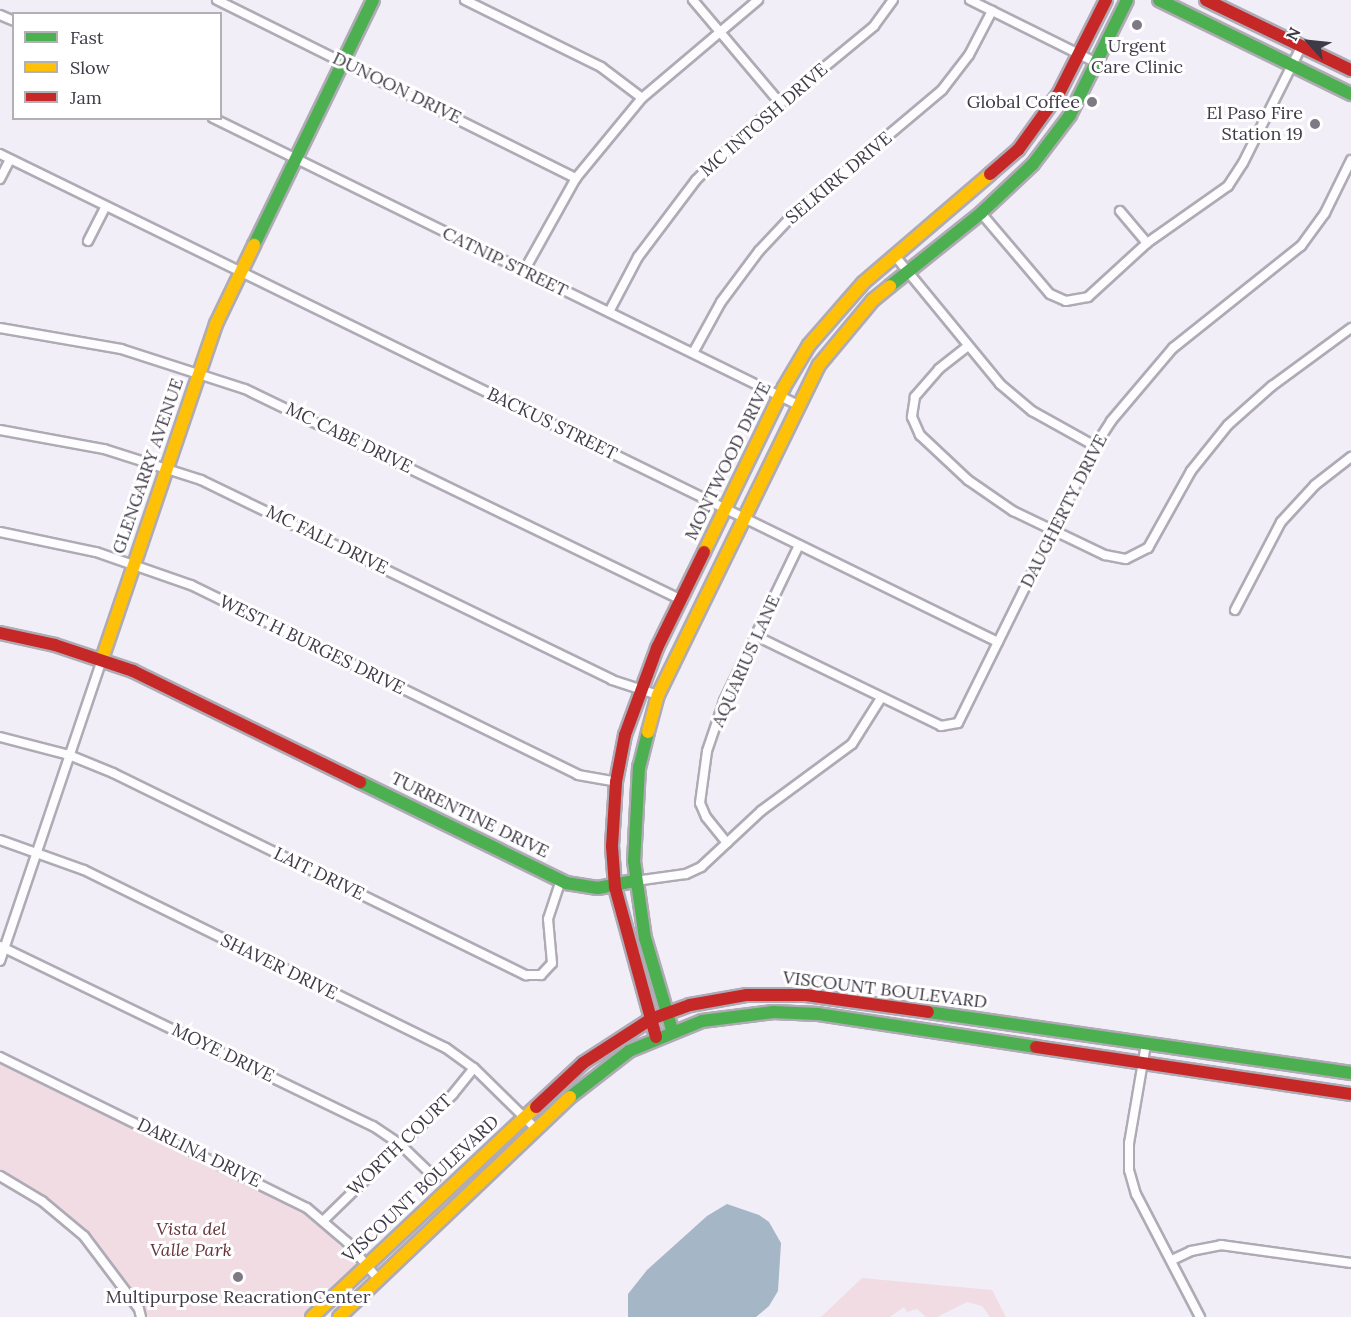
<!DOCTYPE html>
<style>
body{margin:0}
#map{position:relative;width:1351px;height:1317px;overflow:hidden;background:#f2eef8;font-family:Lora,serif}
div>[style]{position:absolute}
.green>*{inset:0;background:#f1dce3}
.water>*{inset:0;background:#a5b6c6}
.roads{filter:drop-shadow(2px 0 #afabb5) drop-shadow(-2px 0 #afabb5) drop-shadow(0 2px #afabb5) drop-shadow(0 -2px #afabb5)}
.street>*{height:8px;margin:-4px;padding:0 4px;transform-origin:4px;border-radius:4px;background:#fdfcfe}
.fast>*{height:12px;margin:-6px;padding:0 6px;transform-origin:6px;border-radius:6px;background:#4caf50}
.slow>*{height:12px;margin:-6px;padding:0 6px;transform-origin:6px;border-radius:6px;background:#ffc107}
.jam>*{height:12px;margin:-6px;padding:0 6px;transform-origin:6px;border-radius:6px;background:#c62828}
.dots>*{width:16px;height:16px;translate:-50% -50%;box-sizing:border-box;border:3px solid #fff;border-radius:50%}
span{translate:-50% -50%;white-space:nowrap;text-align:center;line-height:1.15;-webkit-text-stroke:6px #fff;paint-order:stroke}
.poi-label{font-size:18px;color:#3f3a47}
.right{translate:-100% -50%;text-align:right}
.street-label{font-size:18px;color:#3f3a47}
.park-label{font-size:18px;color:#65343d;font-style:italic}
.legend{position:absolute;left:12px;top:12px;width:210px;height:108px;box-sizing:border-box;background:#fff;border:2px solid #b2b0b5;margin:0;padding:8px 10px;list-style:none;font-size:18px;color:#3f3a47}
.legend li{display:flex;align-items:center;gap:12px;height:30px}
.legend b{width:30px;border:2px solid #b2b0b5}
.north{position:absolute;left:1279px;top:12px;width:60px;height:60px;-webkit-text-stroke:4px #fff;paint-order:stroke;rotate:297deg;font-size:16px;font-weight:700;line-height:24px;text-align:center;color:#3f3a47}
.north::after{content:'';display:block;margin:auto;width:21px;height:27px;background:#3f3a47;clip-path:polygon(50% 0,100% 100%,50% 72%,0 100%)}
</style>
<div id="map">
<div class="green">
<i style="clip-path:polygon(0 1063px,309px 1215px,355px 1261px,354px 1272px,306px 1317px,145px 1317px,134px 1294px,96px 1243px,63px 1210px,27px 1185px,0 1172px)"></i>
<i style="clip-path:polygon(862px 1278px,992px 1290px,1006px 1317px,990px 1317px,982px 1306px,967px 1302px,937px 1317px,926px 1317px,917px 1309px,907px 1312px,904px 1307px,890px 1317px,821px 1317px)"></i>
</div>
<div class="water">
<i style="clip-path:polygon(727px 1204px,759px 1215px,769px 1222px,781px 1243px,778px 1291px,769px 1306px,756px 1317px,628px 1317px,628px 1294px,647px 1270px,707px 1216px)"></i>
</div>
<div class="roads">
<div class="street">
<i style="left:217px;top:0;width:401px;rotate:26.4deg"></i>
<i style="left:465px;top:0;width:152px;rotate:26.2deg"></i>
<i style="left:601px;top:67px;width:51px;rotate:37.1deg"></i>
<i style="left:693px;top:0;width:135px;rotate:49.8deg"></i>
<i style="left:970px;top:0;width:142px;rotate:26.4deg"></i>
<i style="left:0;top:15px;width:15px;rotate:23deg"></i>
<i style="left:213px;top:118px;width:652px;rotate:26.13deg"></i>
<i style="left:0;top:154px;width:1111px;rotate:26.06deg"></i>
<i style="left:0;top:179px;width:22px;rotate:-63deg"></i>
<i style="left:1120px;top:211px;width:42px;rotate:49.8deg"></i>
<i style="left:981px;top:213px;width:106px;rotate:49.6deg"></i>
<i style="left:1050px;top:294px;width:17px;rotate:24deg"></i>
<i style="left:1066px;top:301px;width:22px;rotate:-10deg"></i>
<i style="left:1088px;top:297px;width:80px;rotate:-42.5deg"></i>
<i style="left:1147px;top:243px;width:99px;rotate:-35.1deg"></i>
<i style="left:1228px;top:186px;width:27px;rotate:-57deg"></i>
<i style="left:1243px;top:163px;width:130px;rotate:-63.4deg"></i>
<i style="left:88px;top:241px;width:39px;rotate:-63deg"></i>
<i style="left:895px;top:256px;width:166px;rotate:50.6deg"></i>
<i style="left:1000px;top:384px;width:42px;rotate:40.2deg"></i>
<i style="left:1032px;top:411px;width:72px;rotate:29.1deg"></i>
<i style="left:524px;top:271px;width:107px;rotate:-60.8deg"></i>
<i style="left:576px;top:178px;width:104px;rotate:-50.5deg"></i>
<i style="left:642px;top:98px;width:152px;rotate:-40.2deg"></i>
<i style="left:609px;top:312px;width:62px;rotate:-62.2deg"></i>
<i style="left:638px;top:257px;width:96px;rotate:-53deg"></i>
<i style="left:696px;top:180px;width:64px;rotate:-44.4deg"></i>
<i style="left:742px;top:135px;width:171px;rotate:-39.5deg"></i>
<i style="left:874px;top:26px;width:32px;rotate:-54deg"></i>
<i style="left:0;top:328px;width:123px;rotate:9.8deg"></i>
<i style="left:121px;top:349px;width:130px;rotate:17.9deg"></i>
<i style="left:245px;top:389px;width:483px;rotate:25.8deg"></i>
<i style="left:968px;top:346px;width:37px;rotate:142deg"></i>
<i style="left:939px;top:369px;width:37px;rotate:131deg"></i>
<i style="left:915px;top:397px;width:20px;rotate:99deg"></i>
<i style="left:912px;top:417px;width:20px;rotate:66deg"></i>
<i style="left:920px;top:435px;width:66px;rotate:43.2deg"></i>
<i style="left:968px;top:480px;width:55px;rotate:34.6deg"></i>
<i style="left:1013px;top:511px;width:102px;rotate:25.6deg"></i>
<i style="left:1105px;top:555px;width:21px;rotate:11deg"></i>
<i style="left:1126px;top:559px;width:25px;rotate:-27deg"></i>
<i style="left:1148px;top:548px;width:88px;rotate:-60.8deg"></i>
<i style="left:1191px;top:471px;width:59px;rotate:-51.2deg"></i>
<i style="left:1228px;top:425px;width:59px;rotate:-41.6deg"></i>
<i style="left:1272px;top:386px;width:98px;rotate:-36.3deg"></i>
<i style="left:693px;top:353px;width:58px;rotate:-61.2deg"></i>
<i style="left:721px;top:302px;width:64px;rotate:-53.3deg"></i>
<i style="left:759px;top:251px;width:45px;rotate:-46.8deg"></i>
<i style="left:790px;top:218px;width:199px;rotate:-40.1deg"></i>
<i style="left:942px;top:90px;width:44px;rotate:-52.4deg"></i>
<i style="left:969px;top:55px;width:50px;rotate:-62.4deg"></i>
<i style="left:0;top:430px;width:106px;rotate:10.4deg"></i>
<i style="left:104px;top:449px;width:102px;rotate:17.7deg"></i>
<i style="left:201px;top:480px;width:457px;rotate:25.9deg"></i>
<i style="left:612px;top:680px;width:48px;rotate:18.1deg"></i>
<i style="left:0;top:532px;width:98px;rotate:11.8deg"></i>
<i style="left:96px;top:552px;width:101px;rotate:19.2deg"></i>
<i style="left:191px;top:585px;width:431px;rotate:26.1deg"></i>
<i style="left:578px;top:775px;width:39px;rotate:10deg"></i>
<i style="left:1235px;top:610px;width:99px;rotate:-62.4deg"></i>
<i style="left:1281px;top:522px;width:50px;rotate:-47.4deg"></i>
<i style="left:1315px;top:485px;width:46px;rotate:-37.9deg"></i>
<i style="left:756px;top:636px;width:206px;rotate:25.9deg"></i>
<i style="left:941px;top:726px;width:17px;rotate:-10deg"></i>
<i style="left:958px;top:723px;width:309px;rotate:-63.7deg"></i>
<i style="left:1095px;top:446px;width:30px;rotate:-57deg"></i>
<i style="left:1111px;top:421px;width:96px;rotate:-49.7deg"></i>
<i style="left:1173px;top:348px;width:164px;rotate:-38.6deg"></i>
<i style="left:1301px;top:246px;width:41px;rotate:-54deg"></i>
<i style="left:1325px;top:213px;width:59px;rotate:-63.9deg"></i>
<i style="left:0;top:737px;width:71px;rotate:14.6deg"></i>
<i style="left:69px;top:755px;width:48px;rotate:22.2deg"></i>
<i style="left:113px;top:773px;width:460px;rotate:26.1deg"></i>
<i style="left:526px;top:975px;width:15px"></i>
<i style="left:541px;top:975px;width:16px;rotate:-47deg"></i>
<i style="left:552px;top:963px;width:44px;rotate:-95.2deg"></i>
<i style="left:548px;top:919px;width:41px;rotate:-71.6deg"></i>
<i style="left:0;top:840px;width:89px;rotate:19.7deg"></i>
<i style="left:84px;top:870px;width:403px;rotate:26.2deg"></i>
<i style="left:446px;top:1048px;width:34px;rotate:36deg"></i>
<i style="left:474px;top:1068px;width:87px;rotate:44.5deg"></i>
<i style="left:727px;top:843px;width:33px;rotate:-129deg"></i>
<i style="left:706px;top:817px;width:15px;rotate:-113deg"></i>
<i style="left:700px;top:803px;width:52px;rotate:-82.3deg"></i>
<i style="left:707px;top:751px;width:53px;rotate:-71.2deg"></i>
<i style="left:724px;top:701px;width:173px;rotate:-64.3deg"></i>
<i style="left:635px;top:881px;width:51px;rotate:-7.8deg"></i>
<i style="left:686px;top:874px;width:17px;rotate:-25deg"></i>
<i style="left:701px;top:867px;width:82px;rotate:-43deg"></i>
<i style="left:761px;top:811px;width:113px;rotate:-36.4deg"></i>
<i style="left:852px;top:744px;width:54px;rotate:-57.8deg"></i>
<i style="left:0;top:946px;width:414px;rotate:25.8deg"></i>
<i style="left:373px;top:1126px;width:32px;rotate:34deg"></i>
<i style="left:400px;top:1144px;width:49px;rotate:44.2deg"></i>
<i style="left:0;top:961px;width:319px;rotate:-71.3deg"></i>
<i style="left:1146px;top:1044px;width:100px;rotate:99.7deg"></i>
<i style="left:1129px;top:1143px;width:27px;rotate:90deg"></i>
<i style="left:1129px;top:1170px;width:25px;rotate:74deg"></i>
<i style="left:1136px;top:1194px;width:139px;rotate:62.5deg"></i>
<i style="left:0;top:1057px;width:342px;rotate:26.2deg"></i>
<i style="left:307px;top:1208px;width:52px;rotate:40.4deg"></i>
<i style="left:347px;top:1242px;width:48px;rotate:50deg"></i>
<i style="left:0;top:1176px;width:49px;rotate:30.8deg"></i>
<i style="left:42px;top:1201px;width:55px;rotate:39.8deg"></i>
<i style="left:84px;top:1236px;width:91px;rotate:53deg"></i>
<i style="left:139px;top:1309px;width:8px;rotate:76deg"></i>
<i style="left:324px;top:1220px;width:180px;rotate:-44.3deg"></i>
<i style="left:453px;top:1094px;width:33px;rotate:-51deg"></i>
<i style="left:1172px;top:1260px;width:21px;rotate:-25deg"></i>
<i style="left:1191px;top:1251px;width:31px;rotate:-11deg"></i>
<i style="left:1221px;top:1245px;width:131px;rotate:7.9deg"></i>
</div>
<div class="fast">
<i style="left:1159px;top:0;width:214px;rotate:26.1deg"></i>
<i style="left:254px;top:245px;width:272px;rotate:-64.1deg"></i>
<i style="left:890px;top:286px;width:117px;rotate:-38.7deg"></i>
<i style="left:981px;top:213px;width:71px;rotate:-43.3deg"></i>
<i style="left:1033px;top:164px;width:61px;rotate:-52.9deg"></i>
<i style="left:1070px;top:115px;width:128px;rotate:-63.6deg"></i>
<i style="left:648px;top:732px;width:36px;rotate:104deg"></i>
<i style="left:639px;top:767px;width:94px;rotate:93deg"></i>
<i style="left:634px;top:861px;width:78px;rotate:81.9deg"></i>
<i style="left:645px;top:938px;width:96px;rotate:73.6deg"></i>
<i style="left:360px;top:782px;width:229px;rotate:26.1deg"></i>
<i style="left:566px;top:883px;width:32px;rotate:9deg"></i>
<i style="left:598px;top:888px;width:38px;rotate:-11deg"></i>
<i style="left:928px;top:1012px;width:427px;rotate:8.2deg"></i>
<i style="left:570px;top:1097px;width:75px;rotate:-37.9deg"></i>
<i style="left:629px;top:1051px;width:79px;rotate:-22.3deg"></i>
<i style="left:702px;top:1021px;width:72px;rotate:-7.2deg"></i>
<i style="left:773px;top:1012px;width:45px;rotate:2.5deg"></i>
<i style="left:818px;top:1014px;width:220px;rotate:8.6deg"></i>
</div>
<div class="slow">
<i style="left:704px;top:552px;width:183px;rotate:-64.1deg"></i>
<i style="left:784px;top:387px;width:49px;rotate:-59.2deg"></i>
<i style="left:809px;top:345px;width:82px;rotate:-48.9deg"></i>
<i style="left:863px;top:283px;width:167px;rotate:-40.6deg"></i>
<i style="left:102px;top:659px;width:354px;rotate:-71.2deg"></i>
<i style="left:216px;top:324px;width:88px;rotate:-64.3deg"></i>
<i style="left:648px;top:732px;width:38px;rotate:-75deg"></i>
<i style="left:658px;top:695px;width:367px;rotate:-64deg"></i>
<i style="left:819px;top:365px;width:85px;rotate:-50.3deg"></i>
<i style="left:873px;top:300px;width:22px;rotate:-39deg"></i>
<i style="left:312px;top:1317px;width:307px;rotate:-43.2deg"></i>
<i style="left:339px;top:1317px;width:319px;rotate:-43.6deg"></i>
</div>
<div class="jam">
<i style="left:1206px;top:0;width:161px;rotate:25.8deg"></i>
<i style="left:990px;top:174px;width:37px;rotate:-41deg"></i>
<i style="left:1018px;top:150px;width:70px;rotate:-54.3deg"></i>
<i style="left:1059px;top:93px;width:104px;rotate:-63.2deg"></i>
<i style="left:0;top:633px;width:56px;rotate:12.3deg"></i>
<i style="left:55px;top:645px;width:82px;rotate:18.4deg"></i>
<i style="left:133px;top:671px;width:253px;rotate:26.1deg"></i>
<i style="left:656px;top:1037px;width:156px;rotate:-105.3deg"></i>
<i style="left:615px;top:887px;width:41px;rotate:-94.2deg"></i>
<i style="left:612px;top:846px;width:64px;rotate:-86.4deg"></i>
<i style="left:616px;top:782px;width:48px;rotate:-79.2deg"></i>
<i style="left:625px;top:735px;width:93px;rotate:-69.8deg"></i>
<i style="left:657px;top:648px;width:107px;rotate:-63.9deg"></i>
<i style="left:1036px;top:1047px;width:318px;rotate:8.5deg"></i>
<i style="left:536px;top:1107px;width:64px;rotate:-43.1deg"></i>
<i style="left:583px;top:1063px;width:81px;rotate:-32.9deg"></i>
<i style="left:651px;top:1019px;width:41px;rotate:-19.7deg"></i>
<i style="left:690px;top:1005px;width:58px;rotate:-10deg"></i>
<i style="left:747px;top:995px;width:59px"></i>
<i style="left:806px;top:995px;width:123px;rotate:7.9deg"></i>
</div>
</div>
<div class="dots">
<i style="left:1137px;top:25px;background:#7e7985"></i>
<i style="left:1092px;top:102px;background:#7e7985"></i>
<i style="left:1315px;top:124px;background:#7e7985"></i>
<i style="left:238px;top:1277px;background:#7e7985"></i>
</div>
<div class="poi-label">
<span style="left:1137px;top:57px">Urgent<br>Care Clinic</span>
<span class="right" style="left:1080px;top:102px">Global Coffee</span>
<span class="right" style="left:1303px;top:124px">El Paso Fire<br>Station 19</span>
<span style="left:238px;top:1297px">Multipurpose ReacrationCenter</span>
</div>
<div class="street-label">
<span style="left:397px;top:88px;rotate:26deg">DUNOON DRIVE</span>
<span style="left:764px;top:120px;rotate:-41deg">MC INTOSH DRIVE</span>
<span style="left:839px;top:178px;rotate:-40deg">SELKIRK DRIVE</span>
<span style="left:505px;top:262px;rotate:26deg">CATNIP STREET</span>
<span style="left:552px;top:424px;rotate:26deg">BACKUS STREET</span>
<span style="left:349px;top:438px;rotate:26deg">MC CABE DRIVE</span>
<span style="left:728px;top:461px;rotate:-64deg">MONTWOOD DRIVE</span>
<span style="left:148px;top:466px;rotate:-71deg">GLENGARRY AVENUE</span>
<span style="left:1064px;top:511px;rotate:-63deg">DAUGHERTY DRIVE</span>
<span style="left:327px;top:540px;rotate:26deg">MC FALL DRIVE</span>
<span style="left:312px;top:645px;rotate:26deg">WEST H BURGES DRIVE</span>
<span style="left:746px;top:661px;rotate:-66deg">AQUARIUS LANE</span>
<span style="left:470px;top:815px;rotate:26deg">TURRENTINE DRIVE</span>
<span style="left:319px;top:874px;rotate:26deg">LAIT DRIVE</span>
<span style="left:279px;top:967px;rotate:26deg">SHAVER DRIVE</span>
<span style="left:885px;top:990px;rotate:7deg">VISCOUNT BOULEVARD</span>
<span style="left:223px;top:1053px;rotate:26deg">MOYE DRIVE</span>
<span style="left:400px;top:1145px;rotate:-44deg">WORTH COURT</span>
<span style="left:199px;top:1153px;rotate:26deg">DARLINA DRIVE</span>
<span style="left:421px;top:1189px;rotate:-43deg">VISCOUNT BOULEVARD</span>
</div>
<div class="park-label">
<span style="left:191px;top:1240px">Vista del<br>Valle Park</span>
</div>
<ul class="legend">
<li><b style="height:8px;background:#4caf50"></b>Fast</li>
<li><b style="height:8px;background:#ffc107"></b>Slow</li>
<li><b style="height:8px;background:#c62828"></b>Jam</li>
</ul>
<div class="north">N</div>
</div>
